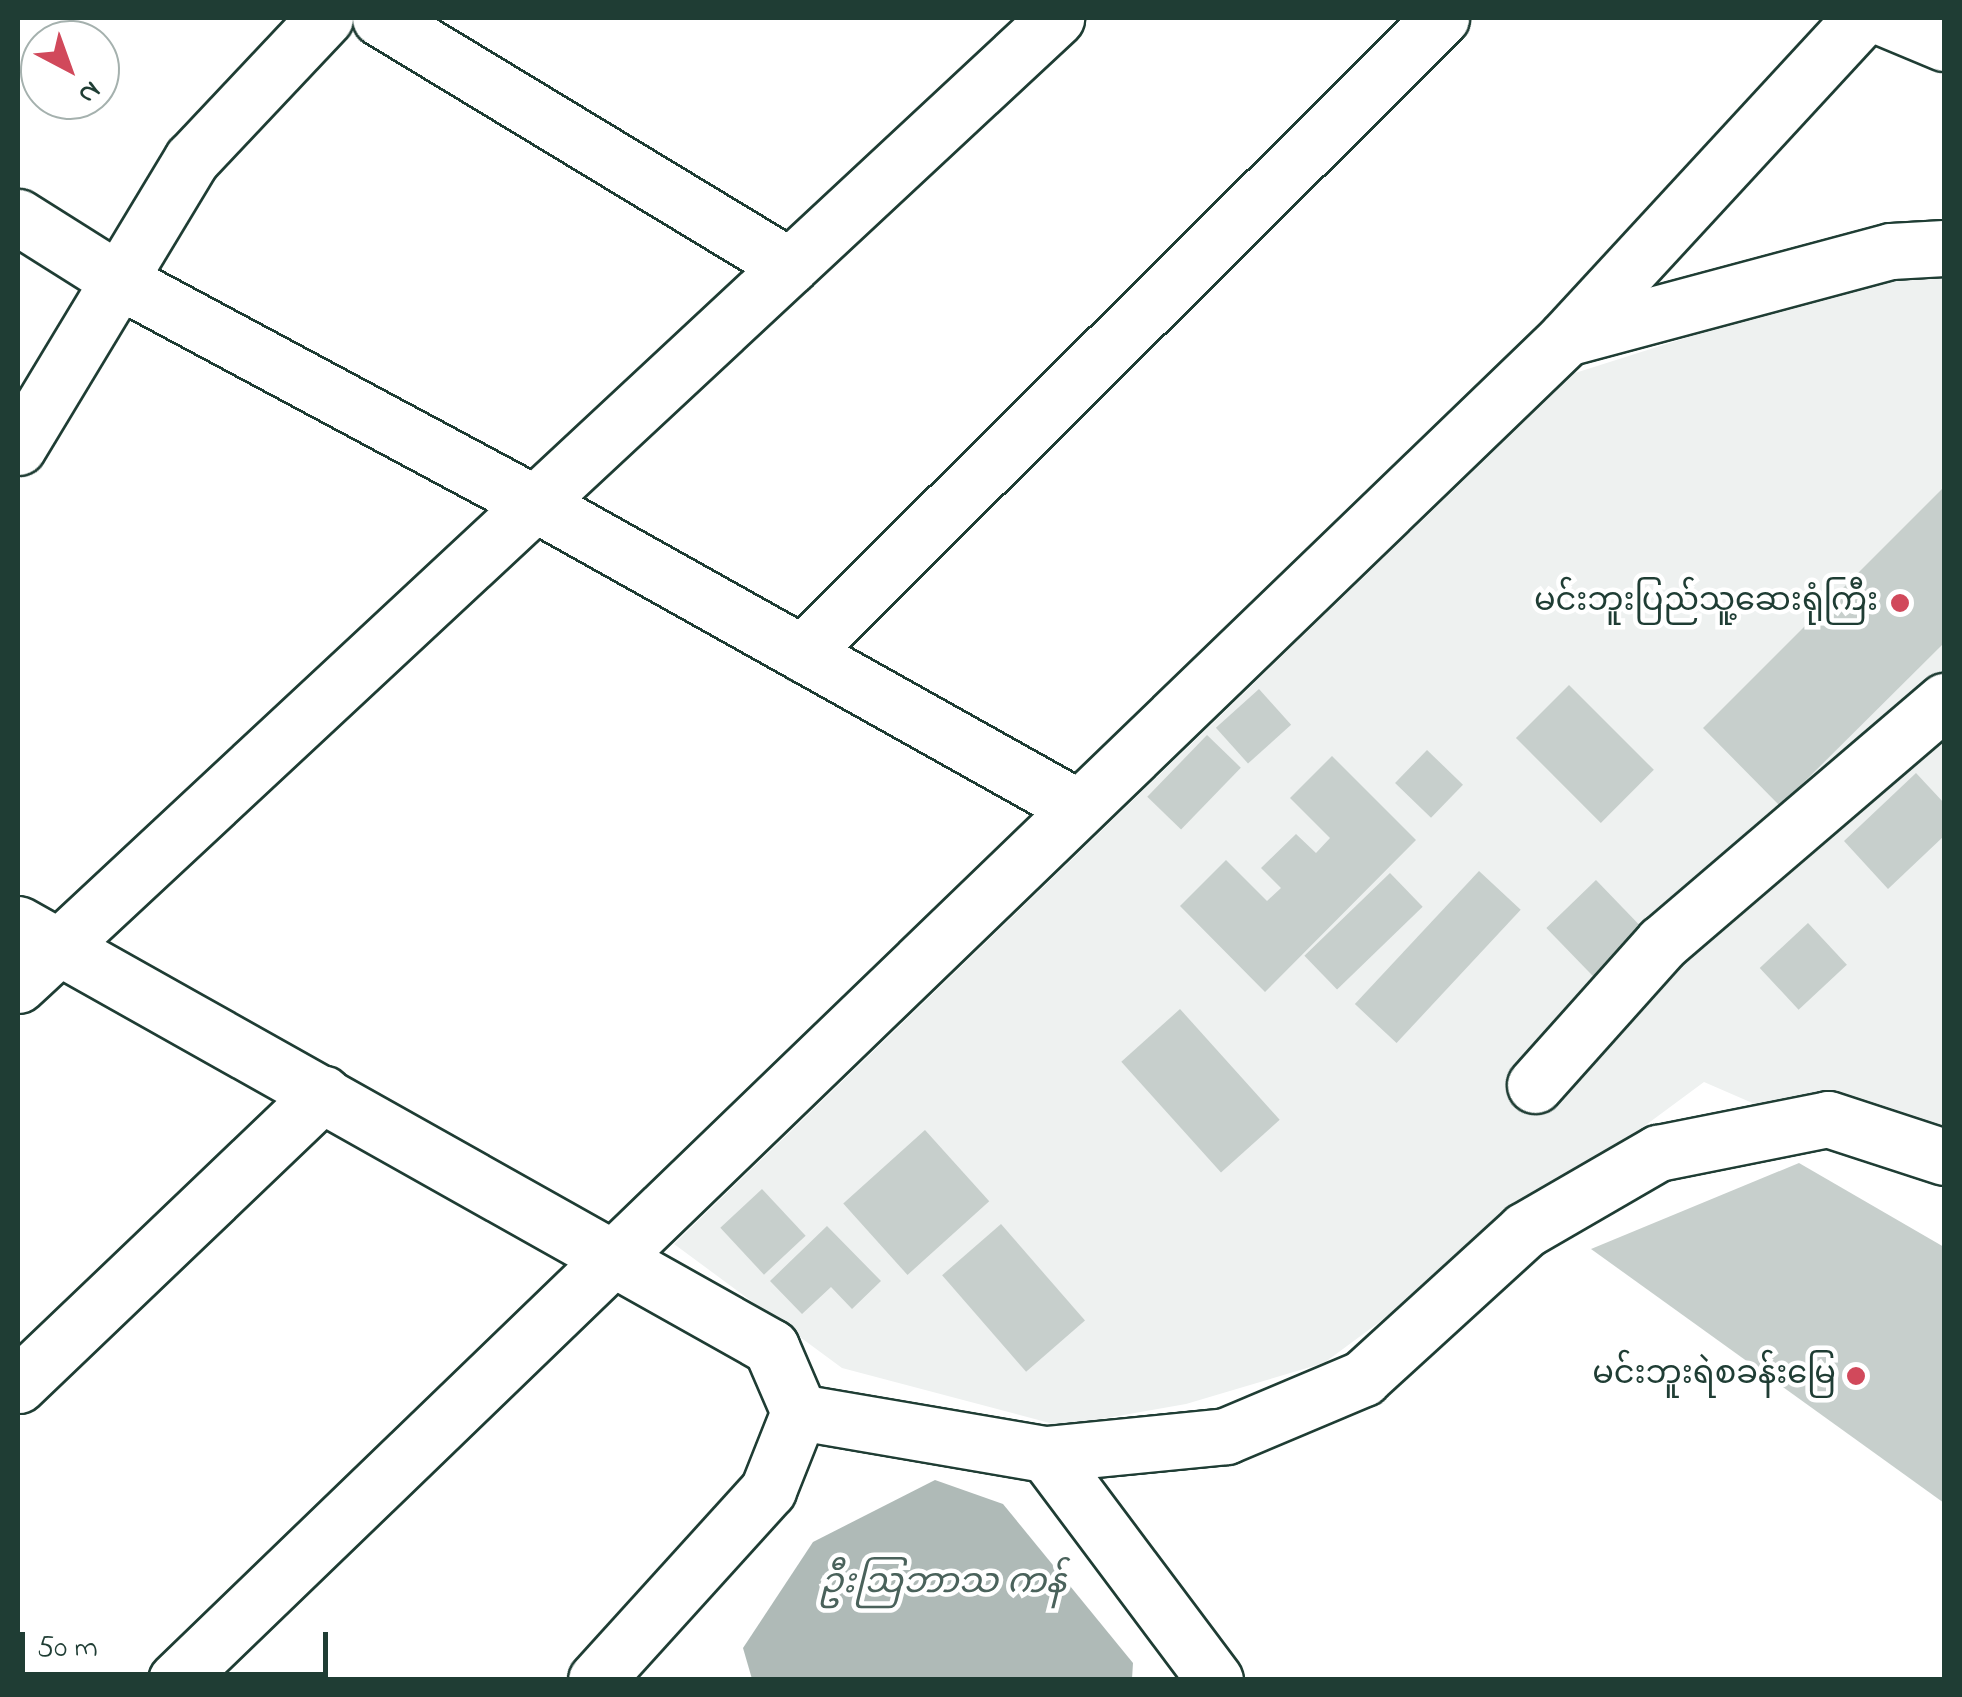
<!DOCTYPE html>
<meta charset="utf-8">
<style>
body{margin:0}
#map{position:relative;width:1962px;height:1697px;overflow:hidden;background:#fff;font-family:"Indie Flower","Noto Sans Myanmar",sans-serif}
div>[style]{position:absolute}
.built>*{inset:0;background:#eef1f0}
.water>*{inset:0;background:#afbab7}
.building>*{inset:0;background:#c7cfcc;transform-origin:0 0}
.roads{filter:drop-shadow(2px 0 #1f3d34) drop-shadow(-2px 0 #1f3d34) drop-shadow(0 2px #1f3d34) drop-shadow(0 -2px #1f3d34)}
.minor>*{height:55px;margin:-27.5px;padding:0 27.5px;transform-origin:27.5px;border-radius:27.5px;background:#fff}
.major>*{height:55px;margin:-27.5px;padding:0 27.5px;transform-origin:27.5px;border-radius:27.5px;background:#fff}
.dots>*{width:28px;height:28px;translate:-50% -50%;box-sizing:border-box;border:5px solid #fff;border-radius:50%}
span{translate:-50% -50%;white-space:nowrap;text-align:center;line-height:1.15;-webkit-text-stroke:9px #fff;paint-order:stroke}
.poi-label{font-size:32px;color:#1f3d34}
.right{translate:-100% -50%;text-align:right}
.water-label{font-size:35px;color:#4a625b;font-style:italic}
.frame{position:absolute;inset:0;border:20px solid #1f3d34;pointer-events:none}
.north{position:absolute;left:20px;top:20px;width:100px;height:100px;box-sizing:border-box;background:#fff;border:2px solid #a5b1ae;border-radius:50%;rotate:139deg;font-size:28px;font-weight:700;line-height:40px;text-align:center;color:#1f3d34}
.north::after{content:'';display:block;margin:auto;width:35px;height:45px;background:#d1495b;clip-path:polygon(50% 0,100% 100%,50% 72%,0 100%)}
.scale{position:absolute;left:20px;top:1632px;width:308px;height:45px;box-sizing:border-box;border:5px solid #1f3d34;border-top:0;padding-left:12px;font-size:30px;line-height:35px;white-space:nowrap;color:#1f3d34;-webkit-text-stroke:8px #fff;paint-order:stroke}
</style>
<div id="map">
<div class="built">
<i style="clip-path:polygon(1944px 277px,1944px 1186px,1704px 1082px,1324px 1363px,1186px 1404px,1061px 1426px,842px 1368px,674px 1244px,1575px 373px,1872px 279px)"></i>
</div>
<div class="water">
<i style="clip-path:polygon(935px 1480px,1003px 1504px,1133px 1663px,1132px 1679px,752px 1679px,743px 1648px,813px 1542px)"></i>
</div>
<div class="building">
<i style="clip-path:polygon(1944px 487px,1944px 643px,1780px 806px,1703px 728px)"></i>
<i style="left:1569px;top:685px;width:120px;height:75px;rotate:45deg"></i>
<i style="left:1259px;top:689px;width:48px;height:58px;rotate:48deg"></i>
<i style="left:1207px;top:735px;width:47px;height:86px;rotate:44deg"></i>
<i style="left:1427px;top:750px;width:50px;height:46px;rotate:44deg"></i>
<i style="clip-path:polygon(1332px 756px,1416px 840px,1265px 992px,1180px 906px,1226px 860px,1267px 901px,1281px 888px,1261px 868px,1296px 834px,1316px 853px,1330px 838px,1290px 798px)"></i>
<i style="clip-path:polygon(1916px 773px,1944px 803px,1944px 836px,1888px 889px,1844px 841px)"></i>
<i style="left:1479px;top:871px;width:57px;height:182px;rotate:43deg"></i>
<i style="left:1390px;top:873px;width:47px;height:119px;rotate:46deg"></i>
<i style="left:1596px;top:880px;width:76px;height:69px;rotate:46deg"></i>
<i style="left:1808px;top:923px;width:57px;height:66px;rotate:47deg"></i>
<i style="left:1180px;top:1009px;width:149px;height:79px;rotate:48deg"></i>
<i style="left:925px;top:1130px;width:96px;height:110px;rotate:48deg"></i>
<i style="clip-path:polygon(1799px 1163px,1944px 1247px,1944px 1503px,1591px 1249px)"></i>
<i style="left:762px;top:1189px;width:64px;height:57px;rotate:47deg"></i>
<i style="left:1001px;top:1224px;width:128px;height:78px;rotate:49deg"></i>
<i style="clip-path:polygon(827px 1226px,881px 1281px,852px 1309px,831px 1287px,802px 1314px,770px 1281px)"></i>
</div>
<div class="roads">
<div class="minor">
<i style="left:380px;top:18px;width:479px;rotate:31.2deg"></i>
<i style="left:18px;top:217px;width:118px;rotate:32.2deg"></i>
<i style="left:118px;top:280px;width:474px;rotate:28.2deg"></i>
<i style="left:536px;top:504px;width:620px;rotate:29.25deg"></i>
<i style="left:1566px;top:338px;width:435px;rotate:-47.3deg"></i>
<i style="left:18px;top:447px;width:336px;rotate:-58.9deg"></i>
<i style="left:192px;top:159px;width:194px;rotate:-46.7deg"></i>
<i style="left:802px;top:653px;width:901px;rotate:-44.82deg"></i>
<i style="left:18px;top:924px;width:864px;rotate:29.33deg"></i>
<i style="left:771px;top:1347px;width:71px;rotate:66.7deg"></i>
<i style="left:799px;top:1412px;width:84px;rotate:111.7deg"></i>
<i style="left:768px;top:1490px;width:256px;rotate:132.2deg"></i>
<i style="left:18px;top:985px;width:1419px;rotate:-42.97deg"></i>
<i style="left:1535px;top:1085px;width:191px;rotate:-48.2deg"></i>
<i style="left:1662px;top:943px;width:372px;rotate:-40.6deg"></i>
<i style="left:18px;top:1385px;width:422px;rotate:-43.7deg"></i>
<i style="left:799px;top:1412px;width:251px;rotate:9.7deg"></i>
<i style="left:1046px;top:1454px;width:181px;rotate:-5.7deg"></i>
<i style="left:1226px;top:1436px;width:149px;rotate:-22.9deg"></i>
<i style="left:1363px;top:1378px;width:219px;rotate:-42.4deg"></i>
<i style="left:1525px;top:1230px;width:154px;rotate:-30.1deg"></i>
<i style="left:1658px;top:1153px;width:173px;rotate:-11.3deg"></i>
<i style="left:1828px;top:1119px;width:122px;rotate:18.1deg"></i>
<i style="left:1046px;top:1454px;width:282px;rotate:53.2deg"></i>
<i style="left:176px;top:1680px;width:1932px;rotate:-43.99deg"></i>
<i style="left:1566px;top:338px;width:336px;rotate:-15deg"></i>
<i style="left:1891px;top:251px;width:53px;rotate:-3.2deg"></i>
</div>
<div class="major">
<i style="left:1884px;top:18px;width:65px;rotate:22.6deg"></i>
</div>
</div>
<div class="dots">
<i style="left:1900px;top:603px;background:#d1495b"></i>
<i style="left:1856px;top:1376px;background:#d1495b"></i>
</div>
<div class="poi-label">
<span class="right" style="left:1878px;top:603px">မင်းဘူးပြည်သူ့ဆေးရုံကြီး</span>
<span class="right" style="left:1836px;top:1376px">မင်းဘူးရဲစခန်းမြေ</span>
</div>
<div class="water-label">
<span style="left:943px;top:1584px">ဦး‌ဩဘာသ ကန်</span>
</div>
<div class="frame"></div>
<div class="north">N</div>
<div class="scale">50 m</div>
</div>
